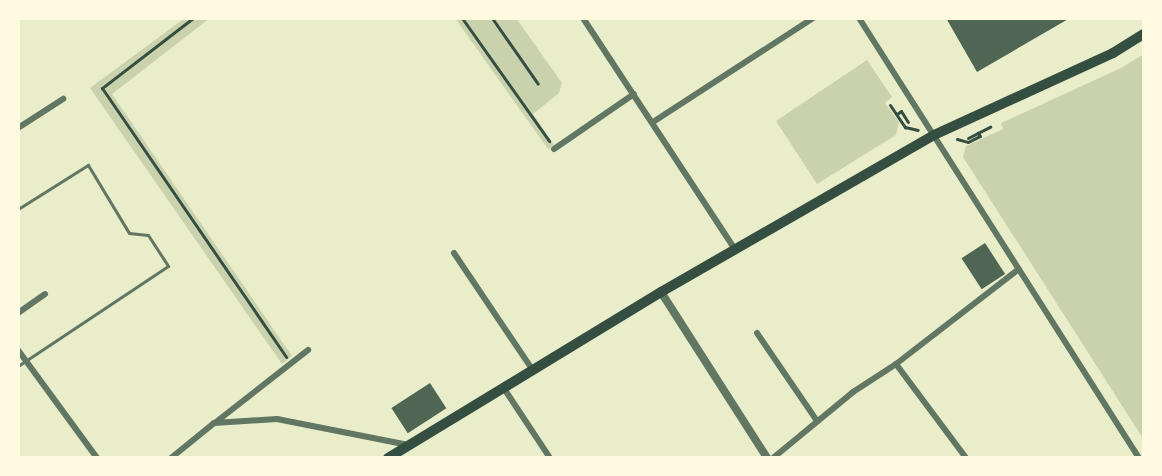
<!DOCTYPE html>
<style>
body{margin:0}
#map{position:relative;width:1162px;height:476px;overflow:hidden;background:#e9edc9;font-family:Ubuntu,sans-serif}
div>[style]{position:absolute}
.green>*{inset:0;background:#cad2ad}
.building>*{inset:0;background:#4f6655;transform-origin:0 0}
.path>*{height:3px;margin:-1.5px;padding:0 1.5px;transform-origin:1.5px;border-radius:1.5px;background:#344e41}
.service>*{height:3px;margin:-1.5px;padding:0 1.5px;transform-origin:1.5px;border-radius:1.5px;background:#617663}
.minor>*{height:6px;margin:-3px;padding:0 3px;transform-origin:3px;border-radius:3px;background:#617663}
.tertiary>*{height:8px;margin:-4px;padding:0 4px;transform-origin:4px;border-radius:4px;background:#617663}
.primary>*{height:10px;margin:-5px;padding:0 5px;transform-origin:5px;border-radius:5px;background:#344e41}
span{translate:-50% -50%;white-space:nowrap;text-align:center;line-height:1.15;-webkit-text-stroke:6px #fefae0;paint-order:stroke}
.frame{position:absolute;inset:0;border:20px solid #fefae0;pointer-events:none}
</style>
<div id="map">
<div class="green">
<i style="clip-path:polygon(185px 18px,210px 18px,112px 94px,292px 356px,282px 364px,90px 88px)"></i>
<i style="clip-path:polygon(455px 18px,516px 18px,562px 83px,559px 93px,533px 114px,554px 145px,548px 149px)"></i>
<i style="clip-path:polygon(1144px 54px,1144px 440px,963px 157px,966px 146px,1003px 129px,1001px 123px,1121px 68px)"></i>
<i style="clip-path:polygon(867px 60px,892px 97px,885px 103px,899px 122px,896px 135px,817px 184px,776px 121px)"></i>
</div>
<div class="building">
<i style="clip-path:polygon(946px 18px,1070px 18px,977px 72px)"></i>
<i style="left:985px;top:243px;width:37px;height:28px;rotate:57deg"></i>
<i style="left:430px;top:383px;width:30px;height:46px;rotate:57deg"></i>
</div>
<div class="path">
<i style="left:193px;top:18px;width:115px;rotate:142.4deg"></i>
<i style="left:102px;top:88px;width:326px;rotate:55.6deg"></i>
<i style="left:462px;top:18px;width:151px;rotate:54.7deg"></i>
<i style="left:492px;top:18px;width:80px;rotate:55.1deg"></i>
<i style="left:890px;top:105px;width:27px;rotate:56deg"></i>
<i style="left:905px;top:127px;width:13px;rotate:13deg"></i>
<i style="left:897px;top:114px;width:5px;rotate:-37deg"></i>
<i style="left:901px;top:111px;width:13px;rotate:58deg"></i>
<i style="left:968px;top:138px;width:25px;rotate:-27deg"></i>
<i style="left:957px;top:139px;width:11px;rotate:15deg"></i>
<i style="left:968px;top:142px;width:13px;rotate:-27deg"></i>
<i style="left:980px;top:136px;width:4px;rotate:-124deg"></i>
</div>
<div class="service">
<i style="left:18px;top:209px;width:83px;rotate:-32.2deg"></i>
<i style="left:88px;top:165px;width:79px;rotate:58.9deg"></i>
<i style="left:129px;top:233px;width:19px;rotate:6deg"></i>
<i style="left:148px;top:235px;width:37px;rotate:57deg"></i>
<i style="left:168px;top:266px;width:180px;rotate:146.3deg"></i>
</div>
<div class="minor">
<i style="left:583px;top:18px;width:277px;rotate:56.7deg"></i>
<i style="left:859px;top:18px;width:522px;rotate:57.53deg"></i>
<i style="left:653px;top:122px;width:191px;rotate:-33deg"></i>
<i style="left:18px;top:128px;width:54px;rotate:-32.8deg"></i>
<i style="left:554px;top:149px;width:97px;rotate:-34.5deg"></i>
<i style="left:454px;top:253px;width:140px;rotate:56.1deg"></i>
<i style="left:18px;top:313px;width:33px;rotate:-35deg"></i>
<i style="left:757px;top:333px;width:107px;rotate:55.7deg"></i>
<i style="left:18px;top:350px;width:134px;rotate:53.8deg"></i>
<i style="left:896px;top:364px;width:117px;rotate:53.3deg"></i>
<i style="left:503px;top:387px;width:85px;rotate:56.5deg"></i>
<i style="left:216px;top:422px;width:117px;rotate:-38deg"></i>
<i style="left:171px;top:458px;width:55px;rotate:-39.1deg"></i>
<i style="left:214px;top:423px;width:63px;rotate:-3.6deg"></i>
<i style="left:277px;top:419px;width:134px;rotate:11.2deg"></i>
<i style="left:773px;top:458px;width:104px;rotate:-39.5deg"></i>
<i style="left:853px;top:392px;width:51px;rotate:-33.1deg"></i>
<i style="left:896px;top:364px;width:155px;rotate:-37.7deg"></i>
</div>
<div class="tertiary">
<i style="left:661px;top:292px;width:197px;rotate:57.4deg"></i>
</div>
<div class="primary">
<i style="left:388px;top:458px;width:320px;rotate:-31.3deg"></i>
<i style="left:661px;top:292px;width:315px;rotate:-29.9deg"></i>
<i style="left:934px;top:135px;width:197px;rotate:-24.6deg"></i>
<i style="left:1113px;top:53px;width:36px;rotate:-32deg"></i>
</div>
<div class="frame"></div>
</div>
